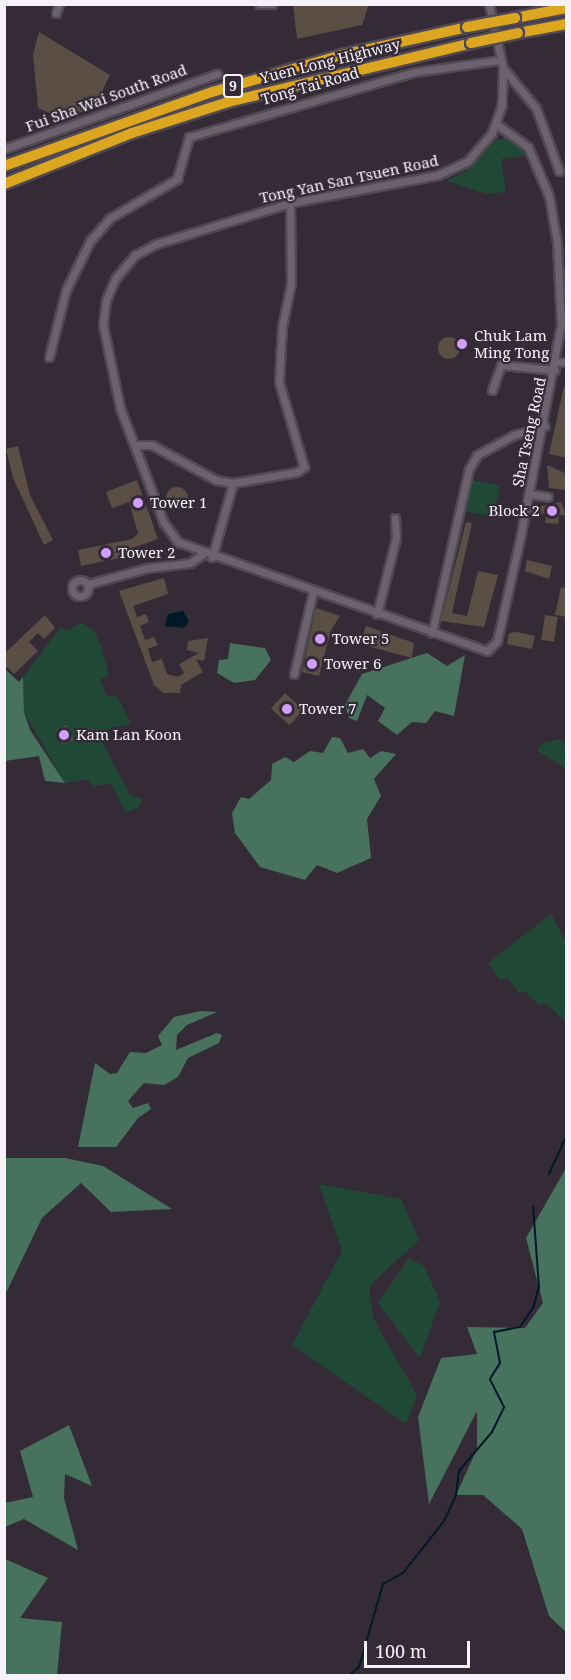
<!DOCTYPE html>
<style>
body{margin:0}
#map{position:relative;width:571px;height:1680px;overflow:hidden;background:#342b37;font-family:"Noto Serif",serif}
div>[style]{position:absolute}
.green>*{inset:0;background:#204836;transform-origin:0 0}
.forest>*{inset:0;background:#47725e}
.water>*{inset:0;background:#001928}
.stream>*{height:2px;margin:-1px;padding:0 1px;transform-origin:1px;border-radius:1px;background:#001928}
.building>*{inset:0;background:#5b4e45;transform-origin:0 0}
.round{border-radius:50%}
.roads{filter:drop-shadow(2px 0 #504953) drop-shadow(-2px 0 #504953) drop-shadow(0 2px #504953) drop-shadow(0 -2px #504953)}
.minor>*{height:7px;margin:-3.5px;padding:0 3.5px;transform-origin:3.5px;border-radius:3.5px;background:#6b626e}
.minor>.ring{margin:-3.5px;padding:0;box-sizing:content-box;background:none;border:7px solid #6b626e;border-radius:50%}
.highway>*{height:10px;margin:-5px;padding:0 5px;transform-origin:5px;border-radius:5px;background:#dca621}
.bridges{filter:drop-shadow(2px 0 #504953) drop-shadow(-2px 0 #504953) drop-shadow(0 2px #504953) drop-shadow(0 -2px #504953)}
.highway-bridge>*{height:10px;margin:-5px;padding:0 5px;transform-origin:5px;border-radius:5px;background:#dca621}
.dots>*{width:16px;height:16px;translate:-50% -50%;box-sizing:border-box;border:3px solid #342b37;border-radius:50%}
span{translate:-50% -50%;white-space:nowrap;text-align:center;line-height:1.15;-webkit-text-stroke:4.5px #342b37;paint-order:stroke}
.shield-label span{padding:2px 4px;background:#342b37;border:2px solid;border-radius:4px;-webkit-text-stroke-width:0}
.shield-label{font-size:14px;color:#f7f2f9;font-weight:700}
.street-label{font-size:15px;color:#f7f2f9}
.poi-label{font-size:15px;color:#f7f2f9}
.left{translate:0 -50%;text-align:left}
.right{translate:-100% -50%;text-align:right}
.frame{position:absolute;inset:0;border:6px solid #f7f2f9;pointer-events:none}
.scale{position:absolute;left:364px;top:1641px;width:106px;height:27px;box-sizing:border-box;border:3px solid #f7f2f9;border-top:0;padding-left:8px;font-size:18px;line-height:21px;white-space:nowrap;color:#f7f2f9;-webkit-text-stroke:4px #342b37;paint-order:stroke}
</style>
<div id="map">
<div class="green">
<i style="clip-path:polygon(506px 138px,529px 155px,501px 159px,506px 192px,487px 194px,446px 181px,468px 170px,496px 140px)"></i>
<i style="left:472px;top:480px;width:29px;height:32px;rotate:12deg"></i>
<i style="clip-path:polygon(82px 623px,94px 630px,101px 647px,109px 676px,100px 679px,106px 695px,117px 696px,131px 724px,113px 727px,99px 736px,130px 795px,143px 799px,138px 808px,125px 812px,111px 783px,94px 787px,87px 779px,65px 783px,24px 712px,23px 677px,61px 627px,66px 630px)"></i>
<i style="clip-path:polygon(559px 739px,566px 745px,566px 769px,538px 751px,541px 744px)"></i>
<i style="clip-path:polygon(551px 914px,566px 942px,566px 1022px,545px 1003px,539px 1005px,525px 991px,519px 993px,507px 978px,499px 979px,488px 963px)"></i>
<i style="clip-path:polygon(319px 1184px,401px 1199px,419px 1240px,369px 1286px,373px 1318px,417px 1395px,406px 1424px,292px 1345px,342px 1251px)"></i>
<i style="clip-path:polygon(409px 1258px,424px 1266px,440px 1302px,420px 1358px,378px 1303px)"></i>
</div>
<div class="forest">
<i style="clip-path:polygon(230px 643px,265px 648px,271px 660px,255px 680px,234px 683px,217px 673px,219px 660px,228px 659px)"></i>
<i style="clip-path:polygon(427px 653px,447px 666px,465px 655px,454px 716px,435px 711px,426px 723px,412px 722px,397px 735px,378px 721px,385px 708px,367px 695px,357px 721px,349px 718px,345px 705px,362px 674px)"></i>
<i style="clip-path:polygon(4px 668px,19px 682px,23px 677px,24px 712px,30px 730px,65px 783px,45px 781px,39px 756px,5px 761px)"></i>
<i style="clip-path:polygon(332px 737px,340px 738px,348px 753px,363px 749px,370px 758px,381px 751px,396px 754px,374px 779px,381px 796px,367px 819px,371px 858px,337px 873px,317px 865px,305px 880px,260px 867px,235px 833px,232px 813px,241px 797px,249px 799px,271px 780px,272px 764px,285px 757px,294px 762px,310px 751px,323px 753px)"></i>
<i style="clip-path:polygon(200px 1011px,217px 1012px,187px 1025px,177px 1035px,176px 1050px,217px 1033px,222px 1035px,219px 1043px,188px 1058px,178px 1077px,164px 1085px,144px 1083px,128px 1101px,133px 1108px,148px 1103px,151px 1109px,138px 1118px,116px 1147px,78px 1147px,95px 1063px,110px 1074px,117px 1073px,130px 1052px,146px 1053px,162px 1045px,158px 1036px,174px 1017px)"></i>
<i style="clip-path:polygon(5px 1158px,65px 1158px,103px 1166px,172px 1209px,111px 1212px,81px 1183px,42px 1218px,5px 1295px)"></i>
<i style="clip-path:polygon(566px 1168px,566px 1632px,549px 1616px,522px 1529px,483px 1495px,456px 1495px,477px 1449px,477px 1411px,429px 1504px,418px 1417px,441px 1358px,477px 1354px,467px 1327px,525px 1328px,543px 1303px,526px 1238px)"></i>
<i style="clip-path:polygon(69px 1425px,92px 1486px,65px 1474px,64px 1498px,78px 1550px,24px 1519px,5px 1527px,5px 1503px,33px 1497px,20px 1451px)"></i>
<i style="clip-path:polygon(5px 1559px,48px 1578px,20px 1618px,62px 1622px,57px 1675px,5px 1675px)"></i>
</div>
<div class="water">
<i style="clip-path:polygon(183px 611px,189px 621px,184px 628px,165px 626px,168px 614px)"></i>
</div>
<div class="stream">
<i style="left:549px;top:1174px;width:41px;rotate:-65.3deg"></i>
<i style="left:349px;top:1676px;width:13px;rotate:-42deg"></i>
<i style="left:359px;top:1667px;width:86px;rotate:-73.9deg"></i>
<i style="left:383px;top:1584px;width:23px;rotate:-29deg"></i>
<i style="left:403px;top:1573px;width:66px;rotate:-51.7deg"></i>
<i style="left:444px;top:1521px;width:29px;rotate:-65deg"></i>
<i style="left:456px;top:1495px;width:24px;rotate:-83deg"></i>
<i style="left:459px;top:1471px;width:51px;rotate:-49.8deg"></i>
<i style="left:492px;top:1432px;width:28px;rotate:-64deg"></i>
<i style="left:504px;top:1407px;width:31px;rotate:-117deg"></i>
<i style="left:490px;top:1379px;width:19px;rotate:-58deg"></i>
<i style="left:500px;top:1363px;width:32px;rotate:-101deg"></i>
<i style="left:494px;top:1332px;width:26px;rotate:-11deg"></i>
<i style="left:520px;top:1327px;width:23px;rotate:-56deg"></i>
<i style="left:533px;top:1308px;width:22px;rotate:-74deg"></i>
<i style="left:539px;top:1287px;width:81px;rotate:-94.2deg"></i>
</div>
<div class="building">
<i style="clip-path:polygon(293px 4px,369px 4px,362px 25px,297px 39px)"></i>
<i style="clip-path:polygon(39px 32px,110px 75px,94px 108px,62px 118px,38px 108px,33px 54px)"></i>
<i class="round" style="left:438px;top:337px;width:22px;height:22px"></i>
<i style="clip-path:polygon(564px 386px,567px 386px,567px 458px,549px 454px)"></i>
<i style="clip-path:polygon(18px 446px,30px 495px,53px 540px,44px 545px,13px 478px,6px 449px)"></i>
<i style="clip-path:polygon(547px 465px,567px 474px,566px 490px,549px 488px)"></i>
<i style="clip-path:polygon(137px 480px,158px 539px,132px 548px,134px 555px,81px 566px,78px 550px,132px 539px,138px 533px,129px 502px,112px 508px,106px 492px)"></i>
<i class="round" style="left:166px;top:487px;width:22px;height:22px"></i>
<i style="clip-path:polygon(561px 502px,567px 516px,559px 515px,558px 524px,545px 523px,546px 514px,537px 513px,537px 507px)"></i>
<i style="clip-path:polygon(466px 522px,472px 523px,452px 613px,467px 616px,478px 571px,498px 575px,484px 627px,441px 621px)"></i>
<i style="clip-path:polygon(527px 560px,552px 566px,549px 579px,525px 571px)"></i>
<i style="clip-path:polygon(164px 578px,168px 594px,133px 606px,137px 617px,146px 614px,149px 622px,140px 626px,145px 640px,154px 637px,158px 645px,148px 649px,152px 662px,162px 659px,167px 674px,178px 677px,184px 673px,179px 664px,199px 653px,187px 650px,188px 641px,208px 638px,204px 661px,196px 659px,203px 672px,181px 685px,180px 693px,164px 693px,154px 685px,119px 591px)"></i>
<i style="clip-path:polygon(561px 587px,566px 588px,567px 617px,555px 615px)"></i>
<i style="clip-path:polygon(316px 608px,340px 616px,331px 630px,319px 676px,302px 672px)"></i>
<i style="clip-path:polygon(45px 615px,55px 628px,44px 639px,38px 633px,29px 642px,38px 651px,14px 674px,7px 667px,4px 670px,4px 654px)"></i>
<i style="left:545px;top:615px;width:13px;height:25px;rotate:9deg"></i>
<i style="clip-path:polygon(366px 626px,414px 643px,412px 658px,360px 644px)"></i>
<i style="clip-path:polygon(517px 632px,535px 636px,532px 649px,507px 644px,509px 633px)"></i>
<i style="left:285px;top:693px;width:25px;height:21px;rotate:42deg"></i>
<i style="left:66px;top:725px;width:16px;height:12px;rotate:63deg"></i>
</div>
<div class="roads">
<div class="minor">
<i style="left:259px;top:4px;width:13px"></i>
<i style="left:489px;top:4px;width:66px;rotate:77.7deg"></i>
<i style="left:503px;top:68px;width:37px;rotate:92deg"></i>
<i style="left:502px;top:105px;width:30px;rotate:110deg"></i>
<i style="left:492px;top:133px;width:37px;rotate:131deg"></i>
<i style="left:468px;top:161px;width:33px;rotate:155deg"></i>
<i style="left:438px;top:175px;width:151px;rotate:169.3deg"></i>
<i style="left:290px;top:203px;width:140px;rotate:163deg"></i>
<i style="left:156px;top:244px;width:24px;rotate:152deg"></i>
<i style="left:135px;top:255px;width:31px;rotate:130deg"></i>
<i style="left:115px;top:279px;width:23px;rotate:113deg"></i>
<i style="left:106px;top:300px;width:25px;rotate:97deg"></i>
<i style="left:103px;top:325px;width:85px;rotate:78.4deg"></i>
<i style="left:120px;top:408px;width:123px;rotate:69.1deg"></i>
<i style="left:164px;top:523px;width:24px;rotate:54deg"></i>
<i style="left:178px;top:542px;width:328px;rotate:19.4deg"></i>
<i style="left:487px;top:651px;width:14px;rotate:-45deg"></i>
<i style="left:497px;top:641px;width:105px;rotate:-77.3deg"></i>
<i style="left:520px;top:539px;width:218px;rotate:-79.2deg"></i>
<i style="left:561px;top:325px;width:83px;rotate:-92.8deg"></i>
<i style="left:557px;top:242px;width:47px;rotate:-99.9deg"></i>
<i style="left:549px;top:196px;width:53px;rotate:-113.2deg"></i>
<i style="left:528px;top:147px;width:39px;rotate:-144deg"></i>
<i style="left:56px;top:13px;width:9px;rotate:-72deg"></i>
<i style="left:503px;top:68px;width:52px;rotate:50.5deg"></i>
<i style="left:536px;top:108px;width:67px;rotate:69.9deg"></i>
<i style="left:4px;top:149px;width:226px;rotate:-19.4deg"></i>
<i style="left:49px;top:357px;width:69px;rotate:-75.8deg"></i>
<i style="left:66px;top:290px;width:55px;rotate:-63.9deg"></i>
<i style="left:90px;top:241px;width:30px;rotate:-49deg"></i>
<i style="left:110px;top:218px;width:78px;rotate:-30.2deg"></i>
<i style="left:177px;top:179px;width:44px;rotate:-74.1deg"></i>
<i style="left:189px;top:137px;width:234px;rotate:-16.1deg"></i>
<i style="left:414px;top:72px;width:88px;rotate:-7.9deg"></i>
<i style="left:556px;top:362px;width:10px"></i>
<i style="left:492px;top:390px;width:27px;rotate:-70deg"></i>
<i style="left:501px;top:365px;width:54px;rotate:5.3deg"></i>
<i style="left:134px;top:445px;width:18px"></i>
<i style="left:152px;top:445px;width:73px;rotate:28.7deg"></i>
<i style="left:216px;top:480px;width:17px;rotate:10deg"></i>
<i style="left:233px;top:483px;width:77px;rotate:105.8deg"></i>
<i style="left:233px;top:483px;width:65px;rotate:-9.8deg"></i>
<i style="left:297px;top:472px;width:9px;rotate:-36deg"></i>
<i style="left:304px;top:467px;width:89px;rotate:-106.4deg"></i>
<i style="left:279px;top:382px;width:55px;rotate:-86.9deg"></i>
<i style="left:282px;top:327px;width:45px;rotate:-78.4deg"></i>
<i style="left:291px;top:283px;width:80px;rotate:-90.7deg"></i>
<i style="left:530px;top:494px;width:18px;rotate:9deg"></i>
<i class="ring" style="left:72px;top:580px;width:9px;height:9px"></i>
<i style="left:88px;top:584px;width:61px;rotate:-15.2deg"></i>
<i style="left:147px;top:568px;width:43px;rotate:-6.6deg"></i>
<i style="left:190px;top:563px;width:16px;rotate:-35deg"></i>
<i style="left:377px;top:614px;width:78px;rotate:-76deg"></i>
<i style="left:396px;top:538px;width:20px;rotate:-93deg"></i>
<i style="left:432px;top:633px;width:168px;rotate:-77.3deg"></i>
<i style="left:469px;top:469px;width:16px;rotate:-60deg"></i>
<i style="left:477px;top:455px;width:42px;rotate:-28.4deg"></i>
<i style="left:514px;top:435px;width:32px;rotate:-16deg"></i>
<i style="left:294px;top:674px;width:84px;rotate:-77deg"></i>
</div>
<div class="highway">
<i style="left:515px;top:18px;width:52px;rotate:-11.1deg"></i>
<i style="left:518px;top:33px;width:49px;rotate:-10.6deg"></i>
<i style="left:4px;top:166px;width:221px;rotate:-19.6deg"></i>
<i style="left:212px;top:92px;width:135px;rotate:-15.9deg"></i>
<i style="left:342px;top:55px;width:128px;rotate:-12.6deg"></i>
<i style="left:4px;top:184px;width:138px;rotate:-21.7deg"></i>
<i style="left:132px;top:133px;width:101px;rotate:-17.9deg"></i>
<i style="left:228px;top:102px;width:250px;rotate:-13.6deg"></i>
</div>
</div>
<div class="bridges">
<div class="highway-bridge">
<i style="left:467px;top:27px;width:49px;rotate:-10.6deg"></i>
<i style="left:471px;top:43px;width:48px;rotate:-12deg"></i>
</div>
</div>
<div class="dots">
<i style="left:462px;top:344px;background:#d19dfe"></i>
<i style="left:138px;top:503px;background:#d19dfe"></i>
<i style="left:552px;top:511px;background:#d19dfe"></i>
<i style="left:106px;top:553px;background:#d19dfe"></i>
<i style="left:320px;top:639px;background:#d19dfe"></i>
<i style="left:312px;top:664px;background:#d19dfe"></i>
<i style="left:287px;top:709px;background:#d19dfe"></i>
<i style="left:64px;top:735px;background:#d19dfe"></i>
</div>
<div class="shield-label">
<span style="left:233px;top:86px">9</span>
</div>
<div class="street-label">
<span style="left:330px;top:61px;rotate:-14deg">Yuen Long Highway</span>
<span style="left:310px;top:86px;rotate:-16deg">Tong Tai Road</span>
<span style="left:106px;top:98px;rotate:-20deg">Fui Sha Wai South Road</span>
<span style="left:349px;top:179px;rotate:-12deg">Tong Yan San Tsuen Road</span>
<span style="left:529px;top:432px;rotate:-78deg">Sha Tseng Road</span>
</div>
<div class="poi-label">
<span class="left" style="left:474px;top:344px">Chuk Lam<br>Ming Tong</span>
<span class="left" style="left:150px;top:503px">Tower 1</span>
<span class="right" style="left:540px;top:511px">Block 2</span>
<span class="left" style="left:118px;top:553px">Tower 2</span>
<span class="left" style="left:332px;top:639px">Tower 5</span>
<span class="left" style="left:324px;top:664px">Tower 6</span>
<span class="left" style="left:299px;top:709px">Tower 7</span>
<span class="left" style="left:76px;top:735px">Kam Lan Koon</span>
</div>
<div class="frame"></div>
<div class="scale">100 m</div>
</div>
